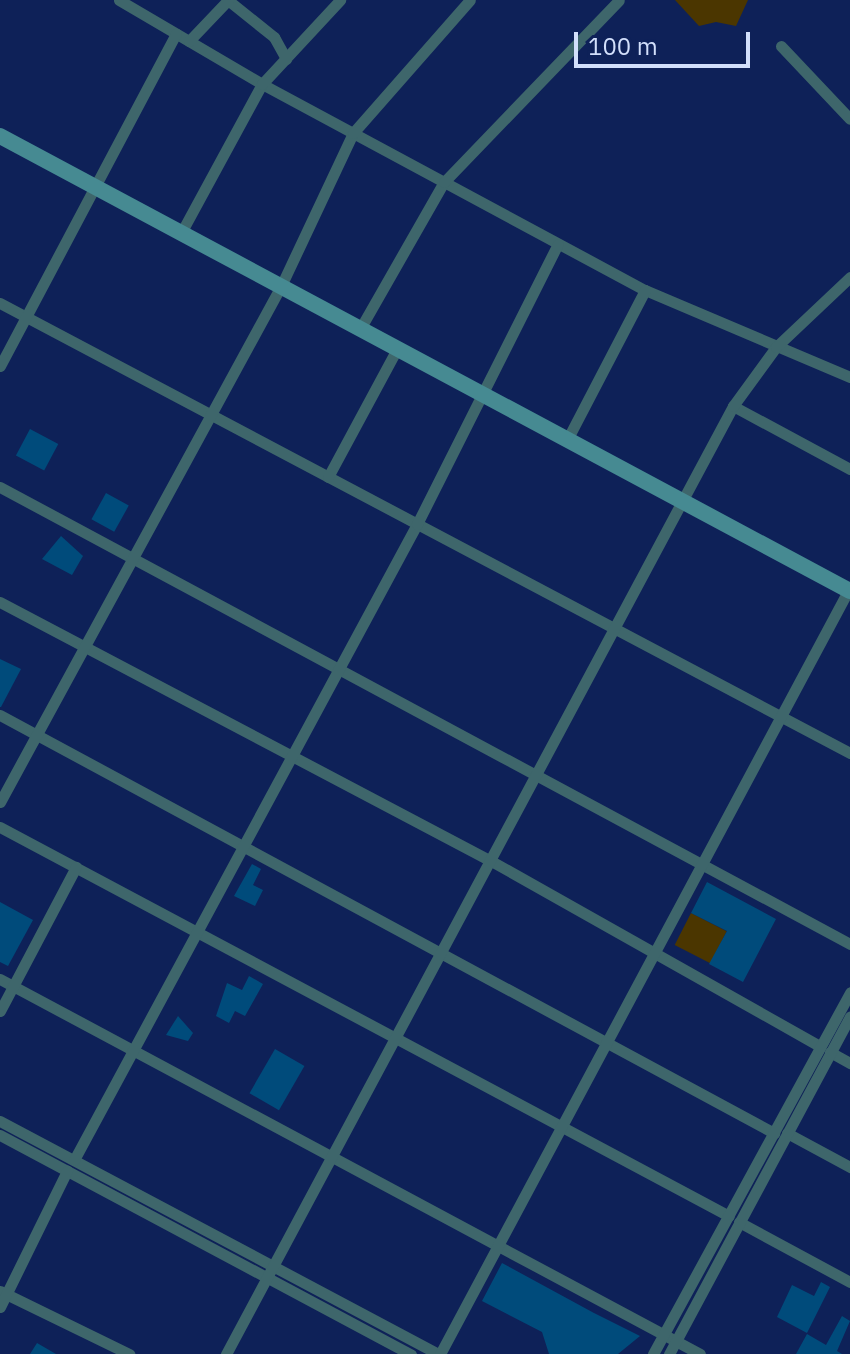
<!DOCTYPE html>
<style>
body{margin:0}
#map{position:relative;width:850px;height:1354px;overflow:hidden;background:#0e2158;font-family:"IBM Plex Sans",sans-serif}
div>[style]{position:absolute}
.green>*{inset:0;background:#4b3600;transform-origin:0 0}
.building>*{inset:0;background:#004b7b;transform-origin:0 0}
.street>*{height:11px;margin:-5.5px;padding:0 5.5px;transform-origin:5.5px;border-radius:5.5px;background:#3e666b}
.secondary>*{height:16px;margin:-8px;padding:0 8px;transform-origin:8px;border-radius:8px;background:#468a92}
span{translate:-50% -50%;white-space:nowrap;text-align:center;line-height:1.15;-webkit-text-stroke:6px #0e2158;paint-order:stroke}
.scale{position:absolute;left:574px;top:32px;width:176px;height:36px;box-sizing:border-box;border:4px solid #d2dffb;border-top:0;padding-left:10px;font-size:24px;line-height:28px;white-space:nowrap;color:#d2dffb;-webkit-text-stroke:6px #0e2158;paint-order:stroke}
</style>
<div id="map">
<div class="green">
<i style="clip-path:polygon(675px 0,748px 0,736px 26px,716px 22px,699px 26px)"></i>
<i style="left:691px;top:913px;width:40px;height:36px;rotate:27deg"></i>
</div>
<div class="building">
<i style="left:30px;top:429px;width:32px;height:30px;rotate:28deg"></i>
<i style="left:106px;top:493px;width:26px;height:30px;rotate:29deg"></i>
<i style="clip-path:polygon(61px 536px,83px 556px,72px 575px,42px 559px)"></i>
<i style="clip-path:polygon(0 659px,21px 669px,1px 707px,0 707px)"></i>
<i style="clip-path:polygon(252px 864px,261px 869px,253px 885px,263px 890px,255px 906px,234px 896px)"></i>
<i style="clip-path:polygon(707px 882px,776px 919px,743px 982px,709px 964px,727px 931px,691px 913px)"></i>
<i style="clip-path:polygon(0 902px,33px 920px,8px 966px,0 962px)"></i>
<i style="clip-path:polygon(249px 976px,263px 984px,245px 1016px,235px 1011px,229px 1023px,216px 1016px,227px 983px,242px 990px)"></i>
<i style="clip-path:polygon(178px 1016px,193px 1033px,188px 1041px,166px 1035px)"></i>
<i style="left:275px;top:1049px;width:34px;height:51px;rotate:30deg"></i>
<i style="clip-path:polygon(502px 1263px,594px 1313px,640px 1336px,618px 1354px,549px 1354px,542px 1332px,482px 1301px)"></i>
<i style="clip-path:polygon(821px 1282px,830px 1287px,807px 1333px,777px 1317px,792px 1285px,814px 1296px)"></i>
<i style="clip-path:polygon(842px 1316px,850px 1321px,837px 1351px,842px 1354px,796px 1354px,807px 1334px,826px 1345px)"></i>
<i style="clip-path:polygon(37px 1343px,56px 1354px,30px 1354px)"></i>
</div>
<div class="street">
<i style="left:119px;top:0;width:166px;rotate:30.4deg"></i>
<i style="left:262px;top:84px;width:435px;rotate:28.3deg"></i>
<i style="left:645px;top:290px;width:223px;rotate:23deg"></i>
<i style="left:229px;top:1px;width:58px;rotate:38.7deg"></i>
<i style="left:274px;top:37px;width:25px;rotate:61deg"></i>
<i style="left:189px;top:41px;width:57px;rotate:-46.4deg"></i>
<i style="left:781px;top:46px;width:100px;rotate:46.6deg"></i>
<i style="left:181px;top:233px;width:170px;rotate:-61.5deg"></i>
<i style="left:262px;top:84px;width:115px;rotate:-47.1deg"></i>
<i style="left:0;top:303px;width:962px;rotate:27.9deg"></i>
<i style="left:360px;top:329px;width:169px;rotate:-60.3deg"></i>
<i style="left:444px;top:182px;width:252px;rotate:-46.1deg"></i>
<i style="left:0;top:366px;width:376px;rotate:-62.1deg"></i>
<i style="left:733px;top:406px;width:133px;rotate:28.3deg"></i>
<i style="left:567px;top:440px;width:169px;rotate:-62.5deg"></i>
<i style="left:328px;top:477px;width:145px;rotate:-61.7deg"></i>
<i style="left:0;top:487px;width:965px;rotate:28.26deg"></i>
<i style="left:0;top:602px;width:557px;rotate:27.81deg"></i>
<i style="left:493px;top:862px;width:375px;rotate:29.4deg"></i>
<i style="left:0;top:715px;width:880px;rotate:28.37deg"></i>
<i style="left:0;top:802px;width:588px;rotate:-61.43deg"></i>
<i style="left:281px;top:286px;width:169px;rotate:-64.8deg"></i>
<i style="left:353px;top:133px;width:177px;rotate:-48.7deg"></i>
<i style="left:0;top:827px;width:826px;rotate:28.08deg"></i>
<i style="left:0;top:979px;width:794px;rotate:28.18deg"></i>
<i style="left:0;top:1011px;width:163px;rotate:-62.2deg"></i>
<i style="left:830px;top:1052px;width:23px;rotate:29deg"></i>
<i style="left:0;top:1121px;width:496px;rotate:28deg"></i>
<i style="left:787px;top:1133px;width:72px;rotate:28.4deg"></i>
<i style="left:0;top:1135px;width:466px;rotate:28.1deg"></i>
<i style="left:74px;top:1160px;width:723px;rotate:-61.66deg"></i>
<i style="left:417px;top:524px;width:313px;rotate:-63.3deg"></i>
<i style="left:739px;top:1222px;width:126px;rotate:28.4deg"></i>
<i style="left:0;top:1291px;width:144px;rotate:26deg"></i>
<i style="left:0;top:1307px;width:152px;rotate:-63.8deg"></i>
<i style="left:226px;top:1354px;width:1075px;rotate:-61.86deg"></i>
<i style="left:733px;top:406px;width:73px;rotate:-53.9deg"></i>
<i style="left:776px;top:347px;width:102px;rotate:-43.4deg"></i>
<i style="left:440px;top:1354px;width:870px;rotate:-61.87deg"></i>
<i style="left:653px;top:1354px;width:412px;rotate:-61.4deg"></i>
<i style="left:669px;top:1354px;width:383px;rotate:-61.8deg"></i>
</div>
<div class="secondary">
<i style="left:0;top:136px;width:964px;rotate:28.16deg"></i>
</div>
<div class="scale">100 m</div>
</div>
